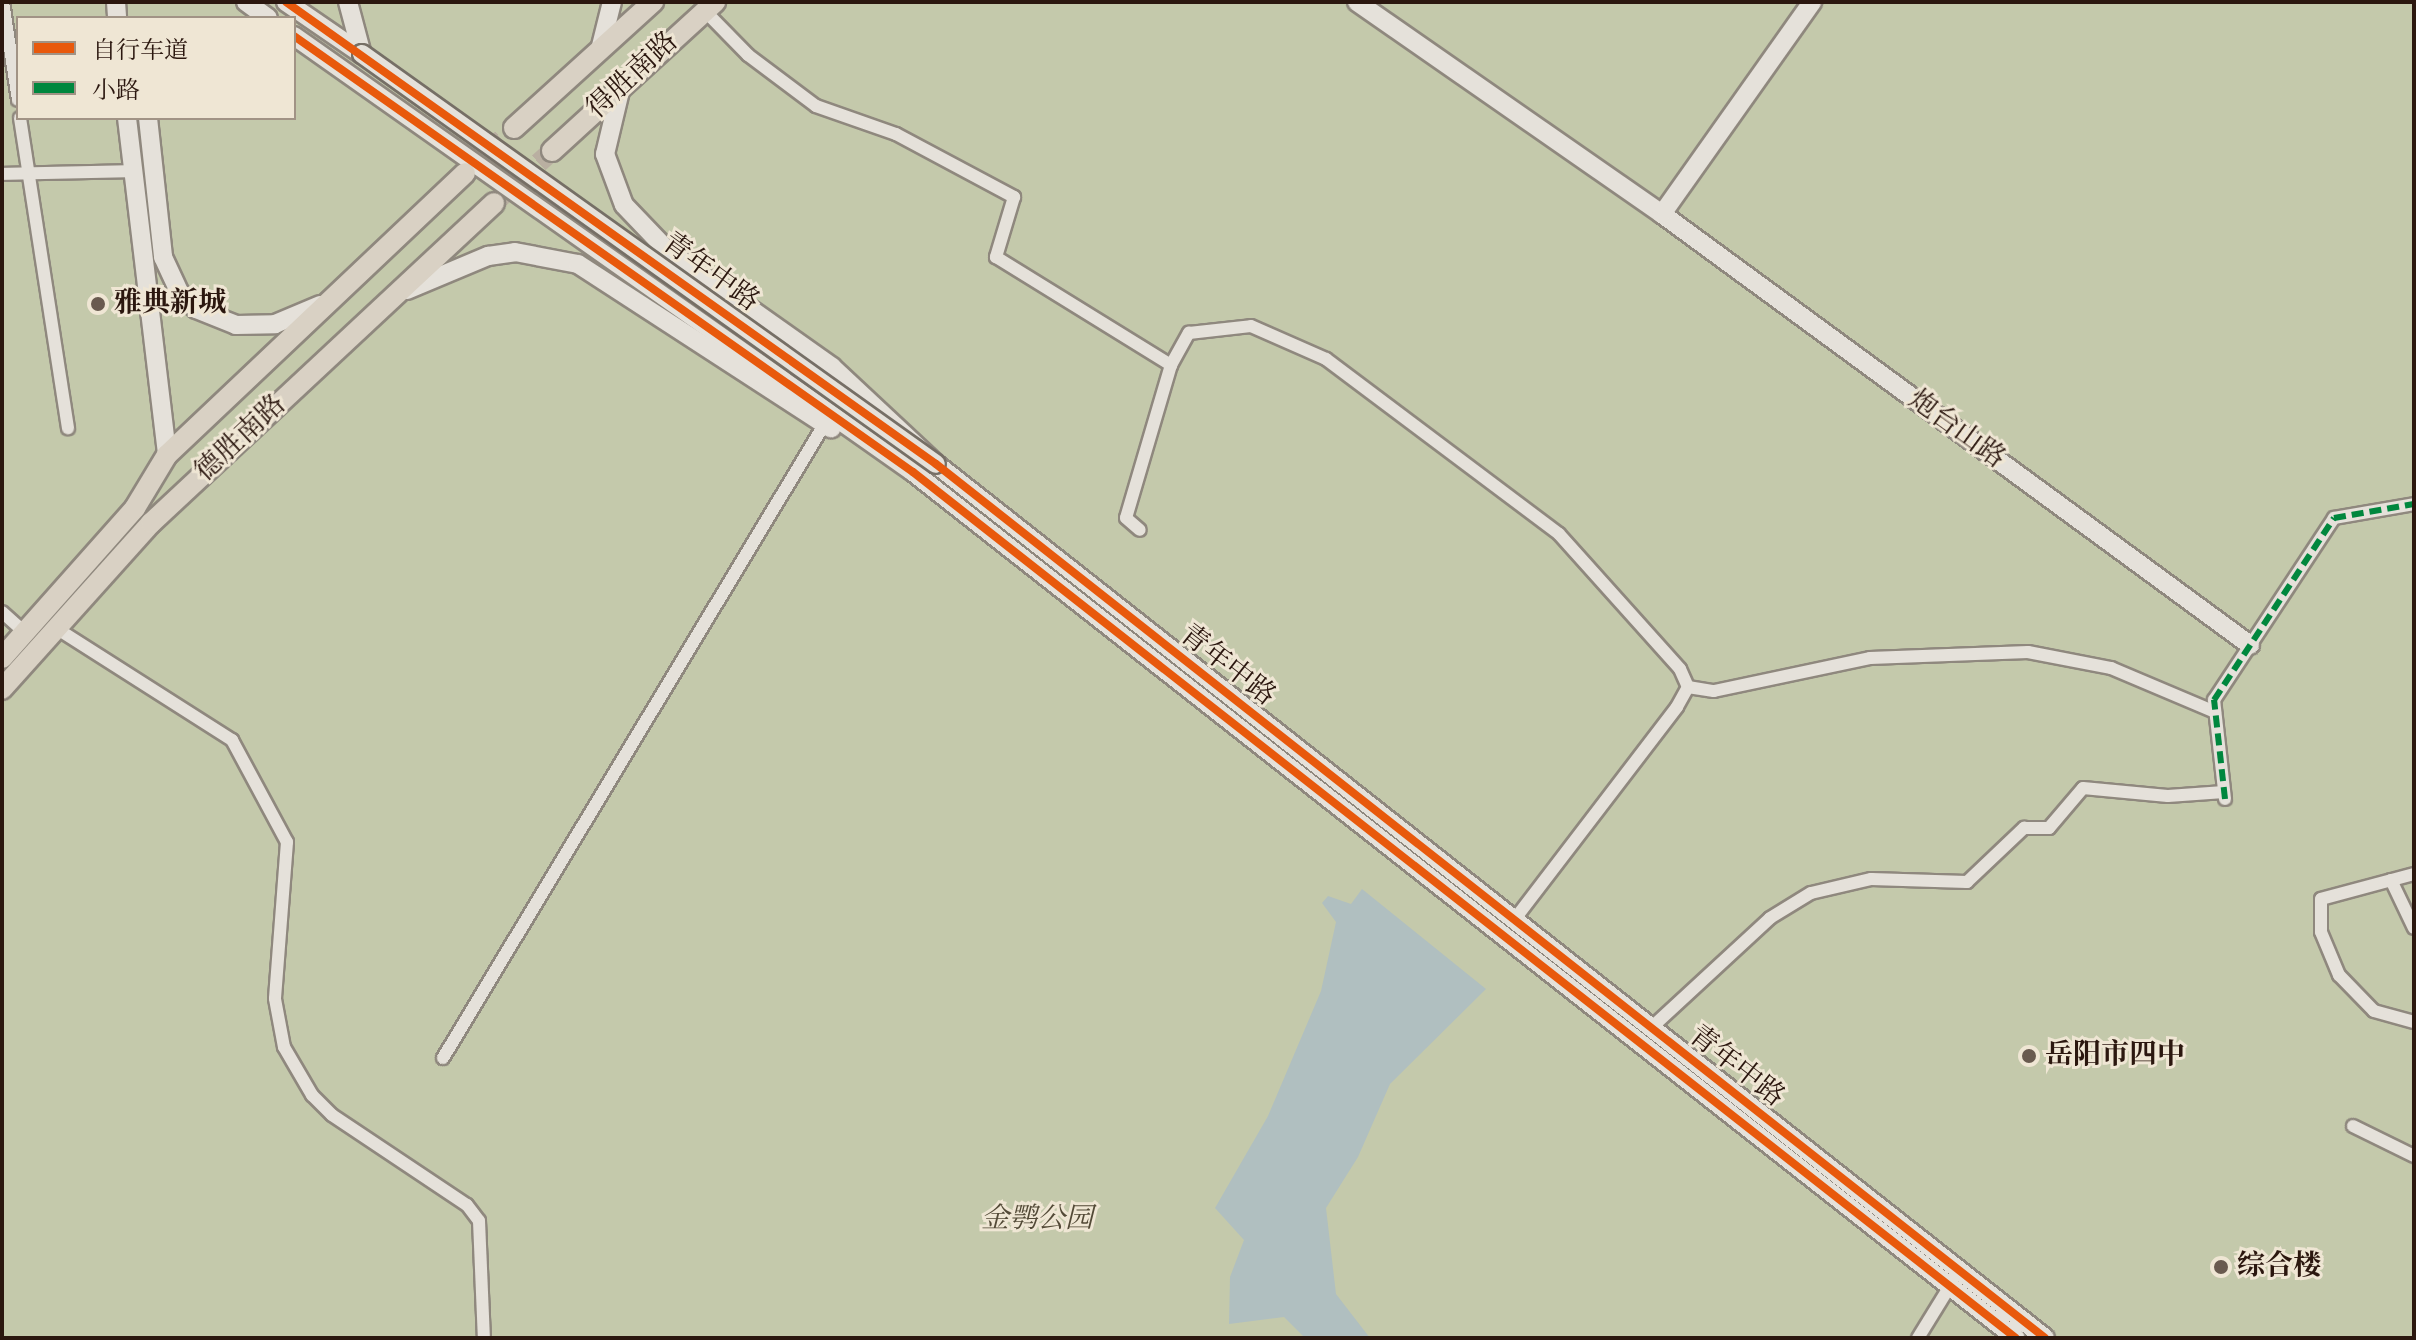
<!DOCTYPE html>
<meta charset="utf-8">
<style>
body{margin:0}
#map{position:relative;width:2416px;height:1340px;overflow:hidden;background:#ddd5c6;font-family:"IM FELL English","Noto Serif SC",serif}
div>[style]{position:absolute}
.green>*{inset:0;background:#c4c9ab}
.water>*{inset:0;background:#b0bfc0}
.primary-tunnel>*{height:20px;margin-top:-10px;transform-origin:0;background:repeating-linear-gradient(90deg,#b9afa1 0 20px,transparent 0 30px)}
.roads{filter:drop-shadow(2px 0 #8f887e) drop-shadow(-2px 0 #8f887e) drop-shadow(0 2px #8f887e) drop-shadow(0 -2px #8f887e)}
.street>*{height:12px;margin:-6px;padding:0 6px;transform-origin:6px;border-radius:6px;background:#e5e1da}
.secondary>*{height:18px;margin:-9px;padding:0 9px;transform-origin:9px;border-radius:9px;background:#e5e1da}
.primary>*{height:20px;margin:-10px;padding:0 10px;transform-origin:10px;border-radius:10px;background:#d9d1c4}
.bridges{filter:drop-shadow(2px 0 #766f66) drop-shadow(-2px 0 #766f66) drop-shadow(0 2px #766f66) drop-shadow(0 -2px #766f66)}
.secondary-bridge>*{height:18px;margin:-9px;padding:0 9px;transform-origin:9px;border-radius:9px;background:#e5e1da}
.quiet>*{height:6px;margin-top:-3px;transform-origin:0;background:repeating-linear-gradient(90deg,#00873e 0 12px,transparent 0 18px)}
.cycleway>*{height:8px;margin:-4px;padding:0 4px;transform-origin:4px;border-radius:4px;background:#e8590c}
.dots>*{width:22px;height:22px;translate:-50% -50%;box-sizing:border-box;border:4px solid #efe6d4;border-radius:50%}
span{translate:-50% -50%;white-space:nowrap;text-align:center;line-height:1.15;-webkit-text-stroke:6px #efe6d4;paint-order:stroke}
.street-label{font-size:28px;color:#2b170f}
.poi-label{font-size:28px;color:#2b170f;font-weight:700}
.left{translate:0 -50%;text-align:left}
.park-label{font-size:28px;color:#534a37;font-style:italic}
.frame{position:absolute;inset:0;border:4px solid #2b170f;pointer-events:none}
.legend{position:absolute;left:16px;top:16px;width:280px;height:104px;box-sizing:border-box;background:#efe6d4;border:2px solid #a19385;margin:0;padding:10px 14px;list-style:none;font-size:24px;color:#2b170f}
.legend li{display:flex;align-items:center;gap:16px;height:40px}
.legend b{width:40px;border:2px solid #a19385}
</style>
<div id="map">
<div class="green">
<i style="clip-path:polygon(evenodd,2px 2px,2414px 2px,2414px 1338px,2px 1338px,2px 2px,18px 18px,294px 18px,294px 118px,18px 118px,18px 18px)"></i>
</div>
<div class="water">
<i style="clip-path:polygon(1362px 889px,1486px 989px,1390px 1084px,1358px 1157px,1326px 1208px,1336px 1294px,1370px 1338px,1305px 1338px,1284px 1317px,1229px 1324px,1230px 1277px,1244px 1240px,1215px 1208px,1268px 1116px,1321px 991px,1336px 922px,1322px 903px,1328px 896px,1351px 904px)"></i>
</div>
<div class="primary-tunnel">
<i style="left:465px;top:173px;width:67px;rotate:-42.6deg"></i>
<i style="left:494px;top:203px;width:78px;rotate:-41.9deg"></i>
</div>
<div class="roads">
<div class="street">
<i style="left:3px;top:2px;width:99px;rotate:81.3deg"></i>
<i style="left:704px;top:10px;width:63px;rotate:45.6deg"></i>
<i style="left:748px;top:55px;width:85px;rotate:36.9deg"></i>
<i style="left:816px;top:106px;width:85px;rotate:19.3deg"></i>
<i style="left:896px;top:134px;width:134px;rotate:28.1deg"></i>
<i style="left:1014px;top:197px;width:63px;rotate:106.7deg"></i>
<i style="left:996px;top:257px;width:206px;rotate:31.7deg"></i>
<i style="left:1171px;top:365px;width:159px;rotate:106.4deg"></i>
<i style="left:1126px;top:518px;width:18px;rotate:41deg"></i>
<i style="left:20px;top:118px;width:314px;rotate:81.2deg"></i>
<i style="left:2px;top:174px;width:130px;rotate:-1.3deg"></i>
<i style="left:1171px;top:365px;width:37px;rotate:-61deg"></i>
<i style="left:1189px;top:333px;width:62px;rotate:-6.4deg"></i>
<i style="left:1251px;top:326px;width:82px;rotate:23.7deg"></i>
<i style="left:1326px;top:359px;width:291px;rotate:36.9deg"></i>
<i style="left:1559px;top:534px;width:181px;rotate:48.1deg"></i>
<i style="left:1680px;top:669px;width:20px;rotate:66deg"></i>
<i style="left:1688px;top:687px;width:23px;rotate:119deg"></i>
<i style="left:1677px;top:707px;width:268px;rotate:127.4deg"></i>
<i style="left:2px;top:612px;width:30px;rotate:42deg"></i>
<i style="left:56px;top:628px;width:209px;rotate:32.5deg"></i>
<i style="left:232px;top:740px;width:116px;rotate:61.7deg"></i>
<i style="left:287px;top:842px;width:157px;rotate:94.4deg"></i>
<i style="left:275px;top:999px;width:49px;rotate:79.4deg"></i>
<i style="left:284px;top:1047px;width:56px;rotate:59.7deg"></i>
<i style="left:312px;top:1095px;width:28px;rotate:45deg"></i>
<i style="left:332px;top:1115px;width:162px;rotate:33.7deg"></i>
<i style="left:467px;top:1205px;width:20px;rotate:53deg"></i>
<i style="left:479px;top:1221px;width:117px;rotate:87.6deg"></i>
<i style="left:1688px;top:687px;width:26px;rotate:9deg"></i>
<i style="left:1714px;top:691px;width:159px;rotate:-11.9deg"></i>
<i style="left:1870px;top:658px;width:158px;rotate:-2.2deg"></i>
<i style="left:2028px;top:652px;width:85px;rotate:10.9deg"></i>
<i style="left:2111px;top:668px;width:113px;rotate:22.9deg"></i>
<i style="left:2225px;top:799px;width:100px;rotate:-96.3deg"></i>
<i style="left:2214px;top:700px;width:218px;rotate:-56.6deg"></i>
<i style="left:2334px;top:518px;width:81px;rotate:-9.9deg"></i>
<i style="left:2414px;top:874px;width:96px;rotate:165deg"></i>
<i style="left:2321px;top:899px;width:33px;rotate:90deg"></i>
<i style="left:2321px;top:932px;width:47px;rotate:67.3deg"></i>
<i style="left:2339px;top:975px;width:50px;rotate:45.8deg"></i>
<i style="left:2374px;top:1011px;width:41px;rotate:15.4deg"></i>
<i style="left:2391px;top:880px;width:53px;rotate:64.4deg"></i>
<i style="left:1651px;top:1028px;width:162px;rotate:-42.7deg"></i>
<i style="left:1770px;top:918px;width:48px;rotate:-31.4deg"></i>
<i style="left:1811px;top:893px;width:62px;rotate:-13.1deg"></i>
<i style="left:1871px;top:879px;width:96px;rotate:1.8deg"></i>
<i style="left:1967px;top:882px;width:79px;rotate:-43.5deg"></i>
<i style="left:2024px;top:828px;width:25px"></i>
<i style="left:2049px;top:828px;width:52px;rotate:-49.6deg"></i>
<i style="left:2083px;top:788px;width:85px;rotate:5.4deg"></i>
<i style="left:2168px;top:796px;width:56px;rotate:-4.1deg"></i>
<i style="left:443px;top:1058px;width:739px;rotate:-58.96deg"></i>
<i style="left:2353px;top:1126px;width:68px;rotate:26.2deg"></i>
<i style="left:1918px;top:1338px;width:67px;rotate:-58.4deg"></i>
</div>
<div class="secondary">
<i style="left:116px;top:2px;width:16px;rotate:86deg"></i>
<i style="left:246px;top:2px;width:27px;rotate:36deg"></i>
<i style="left:286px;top:2px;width:92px;rotate:34.4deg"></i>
<i style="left:348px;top:2px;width:51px;rotate:75.1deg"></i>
<i style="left:1357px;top:2px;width:371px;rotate:34.8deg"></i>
<i style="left:1662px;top:214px;width:729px;rotate:36.24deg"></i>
<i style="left:294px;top:36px;width:757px;rotate:35.16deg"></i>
<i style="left:913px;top:472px;width:1402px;rotate:38.14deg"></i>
<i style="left:600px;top:50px;width:49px;rotate:-76deg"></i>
<i style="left:621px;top:87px;width:69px;rotate:103.4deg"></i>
<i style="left:605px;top:154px;width:54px;rotate:69.6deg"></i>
<i style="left:624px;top:205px;width:62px;rotate:46.3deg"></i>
<i style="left:667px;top:250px;width:202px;rotate:35.3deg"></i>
<i style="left:832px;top:367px;width:142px;rotate:43deg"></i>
<i style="left:936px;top:464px;width:1412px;rotate:38.24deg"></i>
<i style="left:127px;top:118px;width:339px;rotate:83.2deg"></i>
<i style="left:148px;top:118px;width:140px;rotate:83.8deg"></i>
<i style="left:163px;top:257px;width:38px;rotate:65deg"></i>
<i style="left:179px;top:292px;width:24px;rotate:45deg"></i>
<i style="left:196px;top:309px;width:43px;rotate:21.8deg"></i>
<i style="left:236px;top:325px;width:39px;rotate:-1deg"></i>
<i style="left:275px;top:324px;width:49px;rotate:-22.9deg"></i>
<i style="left:1662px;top:214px;width:260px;rotate:-54.7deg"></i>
<i style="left:407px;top:290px;width:88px;rotate:-22.8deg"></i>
<i style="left:488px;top:256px;width:27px;rotate:-8deg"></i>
<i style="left:515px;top:252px;width:64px;rotate:10.8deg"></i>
<i style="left:578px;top:264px;width:302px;rotate:33deg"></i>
</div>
<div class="primary">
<i style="left:514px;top:128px;width:188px;rotate:-42.2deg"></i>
<i style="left:552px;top:151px;width:221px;rotate:-42.4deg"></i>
<i style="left:2px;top:658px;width:200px;rotate:-48.4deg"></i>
<i style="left:135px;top:508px;width:62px;rotate:-58.9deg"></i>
<i style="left:167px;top:455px;width:410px;rotate:-43.4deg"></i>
<i style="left:2px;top:689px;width:223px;rotate:-48.1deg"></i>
<i style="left:151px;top:523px;width:469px;rotate:-43deg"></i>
</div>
</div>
<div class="bridges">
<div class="secondary-bridge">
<i style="left:362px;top:54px;width:705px;rotate:35.54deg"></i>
</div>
</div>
<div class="quiet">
<i style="left:2225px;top:799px;width:100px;rotate:-96.3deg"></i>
<i style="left:2214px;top:700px;width:218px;rotate:-56.6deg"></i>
<i style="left:2334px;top:518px;width:81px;rotate:-9.9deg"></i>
</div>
<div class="cycleway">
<i style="left:286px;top:2px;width:797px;rotate:35.4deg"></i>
<i style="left:936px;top:464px;width:1412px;rotate:38.24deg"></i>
<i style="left:294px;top:36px;width:757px;rotate:35.16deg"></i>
<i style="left:913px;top:472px;width:1402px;rotate:38.14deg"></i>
</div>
<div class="dots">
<i style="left:98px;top:304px;background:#695a4f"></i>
<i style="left:2029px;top:1056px;background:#695a4f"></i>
<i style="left:2221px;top:1267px;background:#695a4f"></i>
</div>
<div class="street-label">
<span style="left:633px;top:76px;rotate:-43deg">得胜南路</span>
<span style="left:710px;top:273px;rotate:36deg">青年中路</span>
<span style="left:1956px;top:430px;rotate:36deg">炮台山路</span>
<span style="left:241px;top:439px;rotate:-43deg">德胜南路</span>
<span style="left:1227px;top:666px;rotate:38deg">青年中路</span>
<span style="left:1736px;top:1067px;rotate:38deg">青年中路</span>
</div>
<div class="poi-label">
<span class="left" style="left:114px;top:304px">雅典新城</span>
<span class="left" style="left:2045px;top:1056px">岳阳市四中</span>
<span class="left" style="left:2237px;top:1267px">综合楼</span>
</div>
<div class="park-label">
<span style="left:1037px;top:1220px">金鹗公园</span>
</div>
<div class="frame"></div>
<ul class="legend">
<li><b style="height:10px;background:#e8590c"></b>自行车道</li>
<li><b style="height:10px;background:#00873e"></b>小路</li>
</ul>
</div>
